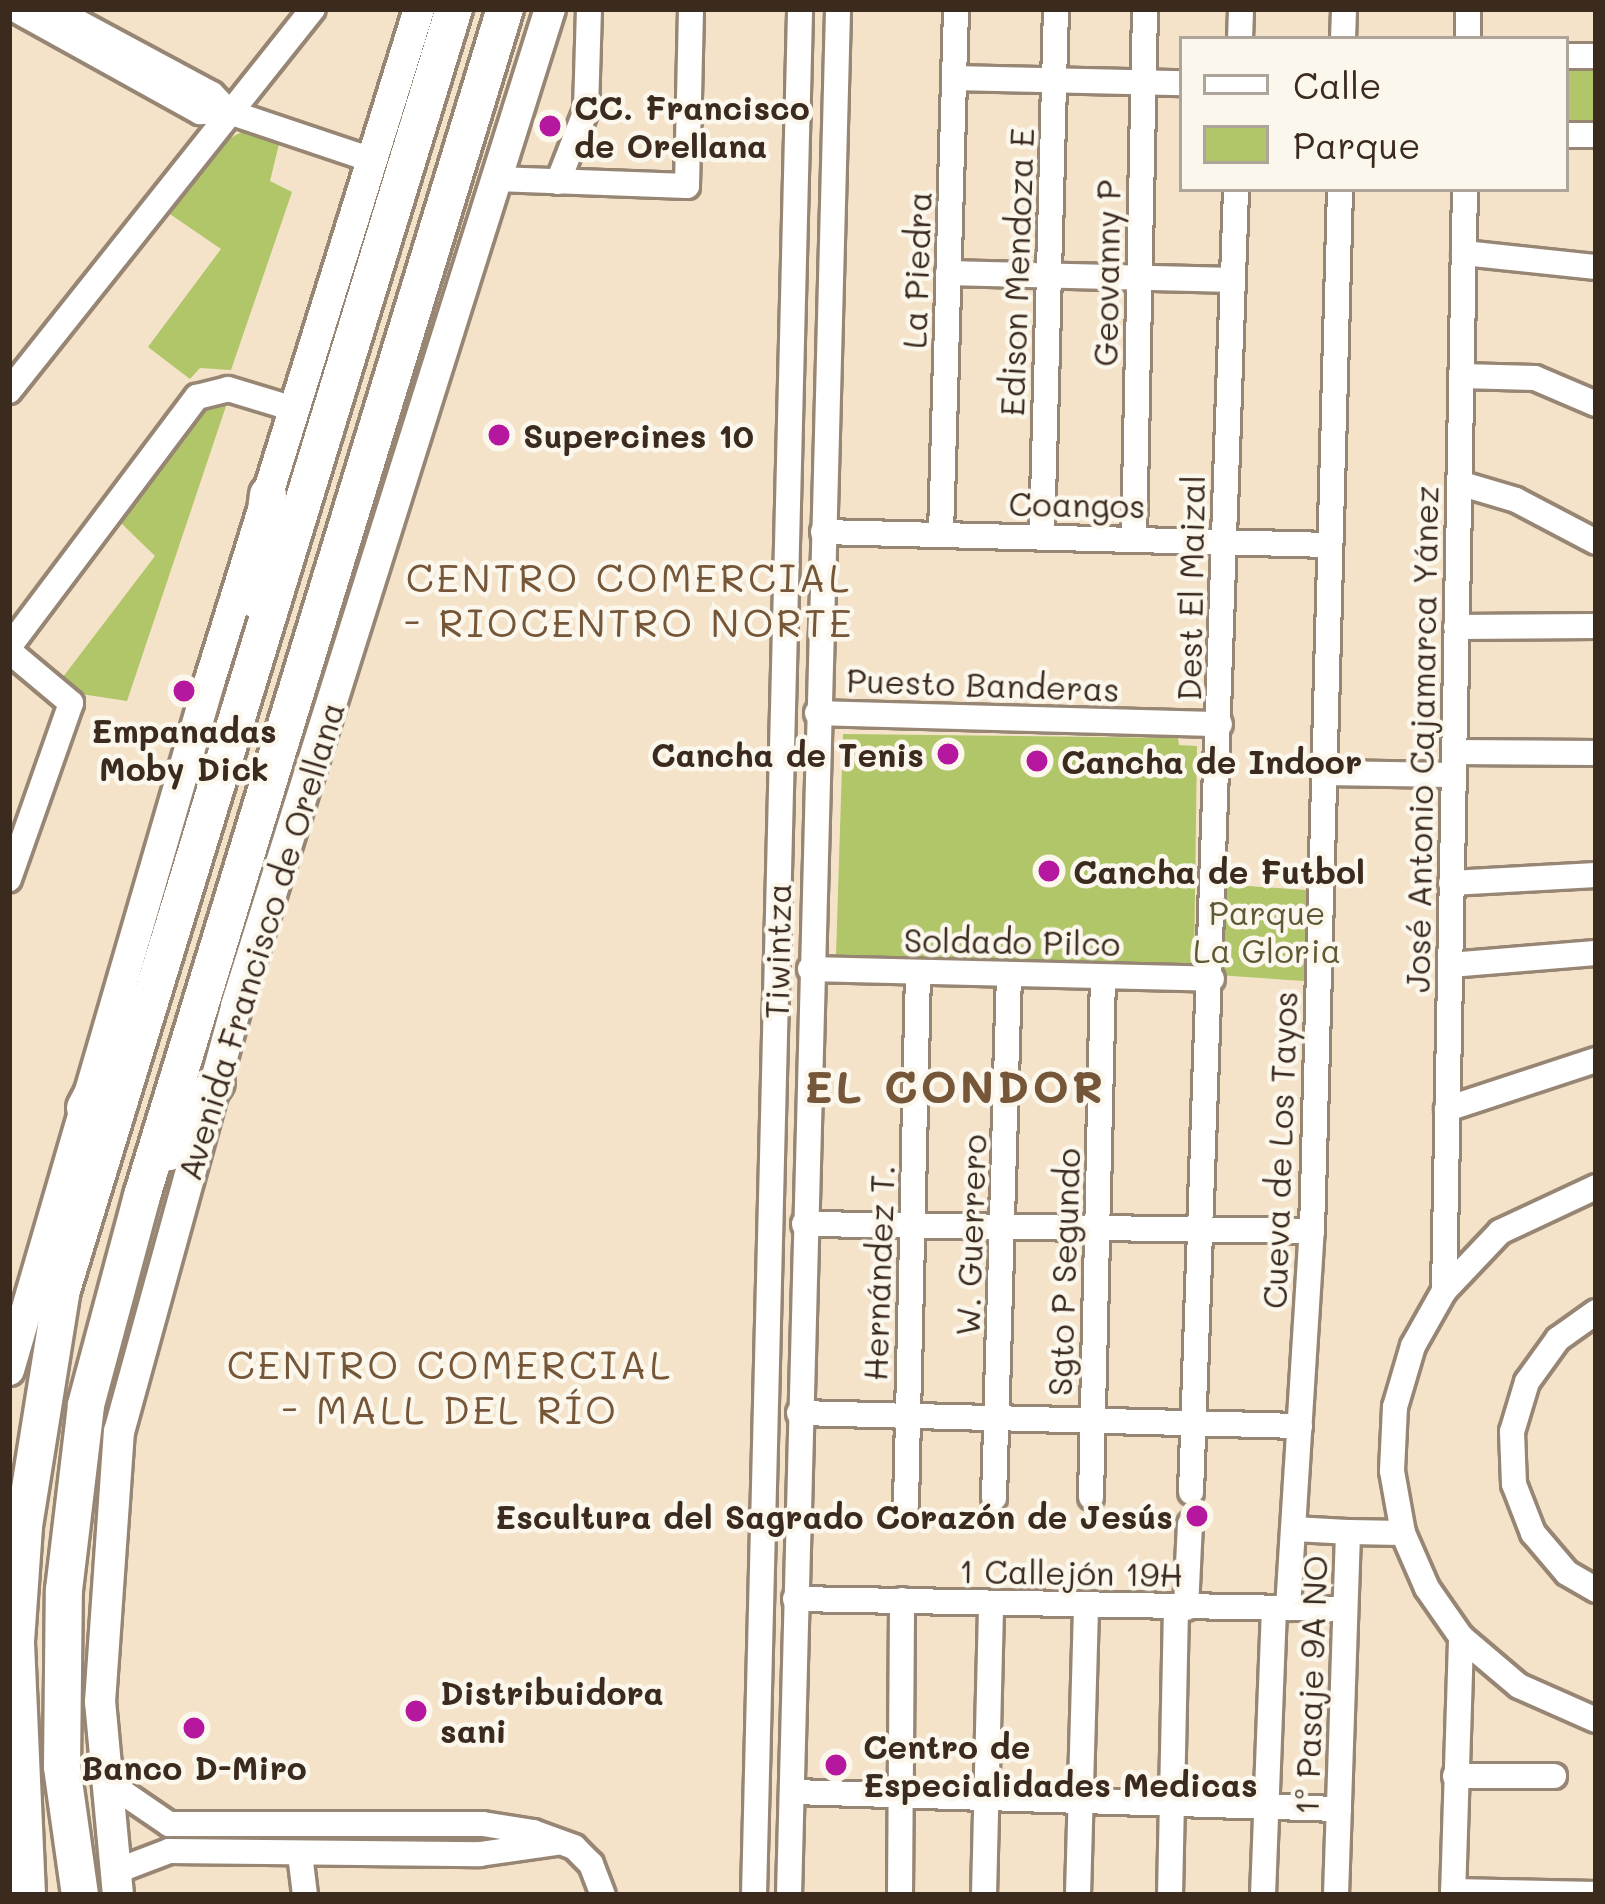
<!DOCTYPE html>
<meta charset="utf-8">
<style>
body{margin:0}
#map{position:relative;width:1605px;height:1904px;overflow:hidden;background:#f4e3c9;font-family:Mali,sans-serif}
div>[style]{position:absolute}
.green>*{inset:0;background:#b1c569;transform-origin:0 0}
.roads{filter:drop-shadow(3px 0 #988674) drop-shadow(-3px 0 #988674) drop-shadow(0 3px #988674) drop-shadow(0 -3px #988674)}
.minor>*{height:24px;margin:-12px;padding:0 12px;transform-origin:12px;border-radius:12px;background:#fff}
.major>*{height:30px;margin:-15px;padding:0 15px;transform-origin:15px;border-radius:15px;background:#fff}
.highway>*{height:36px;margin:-18px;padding:0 18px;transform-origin:18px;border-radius:18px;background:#fff}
.dots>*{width:33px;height:33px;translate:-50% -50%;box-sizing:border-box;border:6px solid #fbf7ec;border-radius:50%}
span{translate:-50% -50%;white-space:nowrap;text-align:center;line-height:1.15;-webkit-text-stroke:9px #fbf7ec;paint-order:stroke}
.poi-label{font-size:33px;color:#3b2a1e;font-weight:700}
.left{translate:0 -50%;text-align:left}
.right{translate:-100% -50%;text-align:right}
.street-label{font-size:33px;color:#3b2a1e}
.park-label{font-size:33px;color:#5e5834}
.quarter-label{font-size:39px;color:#755638;letter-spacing:3px}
.district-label{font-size:45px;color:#755638;font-weight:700;letter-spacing:3px}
.frame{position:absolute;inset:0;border:12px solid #3b2a1e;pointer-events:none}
.legend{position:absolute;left:1179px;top:36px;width:390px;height:156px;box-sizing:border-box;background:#fbf7ec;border:3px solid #aea59a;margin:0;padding:15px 21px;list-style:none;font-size:36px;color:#3b2a1e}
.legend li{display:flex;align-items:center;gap:24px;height:60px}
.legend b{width:60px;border:3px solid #aea59a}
</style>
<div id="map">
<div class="green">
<i style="left:1566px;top:61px;width:30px;height:69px"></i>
<i style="clip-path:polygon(249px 128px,280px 140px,270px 181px,292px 192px,231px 370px,200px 368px,190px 379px,148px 347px,221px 249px,164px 210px,217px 145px)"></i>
<i style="clip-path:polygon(212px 402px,227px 403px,127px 701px,81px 694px,63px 677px,155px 556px,120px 522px)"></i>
<i style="clip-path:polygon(843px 734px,1178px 738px,1179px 745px,1197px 746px,1194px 966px,836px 956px)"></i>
<i style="left:1220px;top:884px;width:94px;height:91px;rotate:4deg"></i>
</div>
<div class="roads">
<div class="minor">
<i style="left:14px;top:9px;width:213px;rotate:29deg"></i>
<i style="left:200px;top:112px;width:29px"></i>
<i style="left:229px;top:112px;width:151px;rotate:18.6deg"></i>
<i style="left:54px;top:9px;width:179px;rotate:28.3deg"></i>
<i style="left:212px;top:94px;width:25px;rotate:47deg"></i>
<i style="left:1240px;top:39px;width:30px;rotate:-88deg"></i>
<i style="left:1343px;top:39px;width:30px;rotate:-88deg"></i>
<i style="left:1468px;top:39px;width:30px;rotate:-90deg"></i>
<i style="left:1566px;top:56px;width:30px"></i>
<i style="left:954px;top:78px;width:228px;rotate:1.3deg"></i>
<i style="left:1566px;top:135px;width:30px"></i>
<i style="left:496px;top:179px;width:191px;rotate:2.1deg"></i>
<i style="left:687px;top:186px;width:177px;rotate:-88.7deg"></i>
<i style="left:558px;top:182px;width:77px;rotate:-68.7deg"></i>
<i style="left:586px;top:110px;width:101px;rotate:-88.3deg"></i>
<i style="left:1464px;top:253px;width:133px;rotate:6.1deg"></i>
<i style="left:948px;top:273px;width:285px;rotate:1.4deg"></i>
<i style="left:1461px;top:376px;width:74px;rotate:1.5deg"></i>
<i style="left:1535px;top:378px;width:66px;rotate:23.1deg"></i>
<i style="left:9px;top:391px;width:488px;rotate:-51.5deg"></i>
<i style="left:1459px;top:483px;width:59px;rotate:16.6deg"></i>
<i style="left:1516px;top:500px;width:90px;rotate:27.7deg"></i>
<i style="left:823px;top:532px;width:507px;rotate:1.47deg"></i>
<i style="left:941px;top:534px;width:525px;rotate:-88.36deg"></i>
<i style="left:1042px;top:536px;width:527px;rotate:-88.48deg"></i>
<i style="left:1134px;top:539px;width:530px;rotate:-88.81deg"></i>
<i style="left:1456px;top:627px;width:140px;rotate:-0.4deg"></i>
<i style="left:9px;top:647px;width:313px;rotate:-53.1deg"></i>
<i style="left:197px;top:397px;width:32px;rotate:-14deg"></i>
<i style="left:228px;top:389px;width:69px;rotate:16.9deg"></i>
<i style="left:9px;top:651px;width:81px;rotate:40deg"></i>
<i style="left:71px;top:703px;width:187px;rotate:109.4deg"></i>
<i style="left:817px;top:713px;width:403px;rotate:1.6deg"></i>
<i style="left:1454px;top:752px;width:142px;rotate:0.4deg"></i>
<i style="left:1324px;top:773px;width:129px;rotate:0.9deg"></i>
<i style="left:1451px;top:883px;width:145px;rotate:-3.2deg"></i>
<i style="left:1450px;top:965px;width:146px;rotate:-4.7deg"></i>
<i style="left:810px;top:969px;width:402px;rotate:1.4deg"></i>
<i style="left:1447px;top:1109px;width:157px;rotate:-18.2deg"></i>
<i style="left:1596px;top:1187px;width:106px;rotate:154.9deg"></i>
<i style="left:1500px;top:1232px;width:81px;rotate:133.5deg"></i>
<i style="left:1444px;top:1291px;width:63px;rotate:119.4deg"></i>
<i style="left:1413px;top:1346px;width:64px;rotate:106.4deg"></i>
<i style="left:1395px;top:1407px;width:64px;rotate:92.7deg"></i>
<i style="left:1392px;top:1471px;width:63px;rotate:79.9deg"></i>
<i style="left:1403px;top:1533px;width:60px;rotate:66.4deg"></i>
<i style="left:1427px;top:1588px;width:60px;rotate:55.2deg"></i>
<i style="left:1461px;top:1637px;width:76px;rotate:40.2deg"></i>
<i style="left:1519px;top:1686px;width:84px;rotate:23.8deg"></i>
<i style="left:804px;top:1224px;width:508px;rotate:0.79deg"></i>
<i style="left:1444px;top:1291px;width:1102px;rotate:-88.91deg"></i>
<i style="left:1596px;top:1312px;width:47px;rotate:144.6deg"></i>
<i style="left:1558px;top:1339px;width:53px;rotate:125.8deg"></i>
<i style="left:1527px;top:1382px;width:52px;rotate:106.7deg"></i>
<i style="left:1512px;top:1432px;width:52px;rotate:87.8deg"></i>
<i style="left:1514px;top:1484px;width:53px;rotate:68.8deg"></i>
<i style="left:1533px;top:1533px;width:52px;rotate:49.6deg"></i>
<i style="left:1567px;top:1573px;width:34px;rotate:30deg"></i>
<i style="left:799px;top:1413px;width:501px;rotate:1.49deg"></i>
<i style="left:1191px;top:1492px;width:1304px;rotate:-88.02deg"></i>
<i style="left:1091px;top:1497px;width:520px;rotate:-88.68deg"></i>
<i style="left:994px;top:1498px;width:524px;rotate:-88.36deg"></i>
<i style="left:906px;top:1505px;width:533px;rotate:-88.71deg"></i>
<i style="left:1293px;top:1529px;width:55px;rotate:3.1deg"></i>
<i style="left:795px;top:1599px;width:550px;rotate:1.04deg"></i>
<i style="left:1186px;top:1608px;width:84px;rotate:-87.3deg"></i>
<i style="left:1288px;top:1608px;width:378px;rotate:-86.4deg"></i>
<i style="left:1312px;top:1231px;width:1042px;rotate:-88.46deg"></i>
<i style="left:1455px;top:1776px;width:99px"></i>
<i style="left:106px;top:1781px;width:76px;rotate:34.3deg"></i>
<i style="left:169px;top:1824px;width:314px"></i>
<i style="left:483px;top:1824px;width:51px;rotate:9.1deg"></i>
<i style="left:533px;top:1832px;width:44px;rotate:20.1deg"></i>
<i style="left:574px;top:1847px;width:24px;rotate:45deg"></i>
<i style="left:591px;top:1864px;width:33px;rotate:69deg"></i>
<i style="left:794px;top:1792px;width:545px;rotate:1.79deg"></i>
<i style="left:300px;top:1854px;width:41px;rotate:83deg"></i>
<i style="left:114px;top:1872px;width:59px;rotate:-20.9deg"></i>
<i style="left:169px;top:1851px;width:311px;rotate:0.6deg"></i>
<i style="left:480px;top:1854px;width:76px;rotate:-8.3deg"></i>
<i style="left:1453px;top:1891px;width:143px;rotate:1.2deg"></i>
<i style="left:754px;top:1895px;width:1887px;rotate:-88.6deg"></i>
<i style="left:789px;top:1895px;width:1887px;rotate:-88.51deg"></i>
<i style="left:900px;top:1895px;width:295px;rotate:-89.6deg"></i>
<i style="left:984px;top:1895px;width:291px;rotate:-88.6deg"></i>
<i style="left:1078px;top:1895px;width:289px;rotate:-88.4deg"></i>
<i style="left:1170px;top:1895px;width:287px;rotate:-88.8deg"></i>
<i style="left:1263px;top:1895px;width:287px;rotate:-87.8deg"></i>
<i style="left:1336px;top:1895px;width:363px;rotate:-88.1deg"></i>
<i style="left:1348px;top:1532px;width:55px;rotate:1deg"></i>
<i style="left:1453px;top:1895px;width:258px;rotate:-88.2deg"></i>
</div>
<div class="major">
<i style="left:9px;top:1370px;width:716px;rotate:-73.77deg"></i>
<i style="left:209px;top:683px;width:706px;rotate:-72.69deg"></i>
<i style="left:118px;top:1895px;width:194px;rotate:-95.3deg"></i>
<i style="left:100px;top:1702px;width:271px;rotate:-86deg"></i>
<i style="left:119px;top:1432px;width:442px;rotate:-74.6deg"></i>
<i style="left:236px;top:1006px;width:1045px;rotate:-72.52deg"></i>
</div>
<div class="highway">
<i style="left:255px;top:599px;width:105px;rotate:-82.9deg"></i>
<i style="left:85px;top:1108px;width:71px;rotate:-62.4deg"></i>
<i style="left:169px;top:1152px;width:84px;rotate:-56.1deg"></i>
<i style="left:27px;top:1895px;width:254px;rotate:-92.5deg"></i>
<i style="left:16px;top:1641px;width:115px;rotate:-86deg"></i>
<i style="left:24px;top:1526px;width:239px;rotate:-80.9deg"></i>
<i style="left:62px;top:1290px;width:1340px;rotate:-72.99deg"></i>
<i style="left:80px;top:1895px;width:129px;rotate:-98deg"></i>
<i style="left:62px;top:1767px;width:177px;rotate:-89.4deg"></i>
<i style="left:64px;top:1590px;width:186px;rotate:-83.2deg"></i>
<i style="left:86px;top:1405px;width:216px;rotate:-75deg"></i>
<i style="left:142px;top:1196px;width:1241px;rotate:-73deg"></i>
</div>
</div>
<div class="dots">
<i style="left:550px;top:126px;background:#b5179e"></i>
<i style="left:499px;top:435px;background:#b5179e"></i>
<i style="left:184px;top:691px;background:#b5179e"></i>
<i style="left:948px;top:754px;background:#b5179e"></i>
<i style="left:1037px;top:761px;background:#b5179e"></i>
<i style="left:1049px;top:871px;background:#b5179e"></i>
<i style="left:1197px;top:1516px;background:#b5179e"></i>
<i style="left:416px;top:1711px;background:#b5179e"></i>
<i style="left:194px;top:1728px;background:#b5179e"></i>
<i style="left:836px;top:1765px;background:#b5179e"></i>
</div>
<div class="poi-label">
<span class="left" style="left:574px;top:126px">CC. Francisco<br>de Orellana</span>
<span class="left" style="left:523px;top:435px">Supercines 10</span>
<span style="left:184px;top:749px">Empanadas<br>Moby Dick</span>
<span class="right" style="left:924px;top:754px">Cancha de Tenis</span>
<span class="left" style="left:1061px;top:761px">Cancha de Indoor</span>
<span class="left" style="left:1073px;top:871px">Cancha de Futbol</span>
<span class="right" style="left:1173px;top:1516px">Escultura del Sagrado Corazón de Jesús</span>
<span class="left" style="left:440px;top:1711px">Distribuidora<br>sani</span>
<span class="left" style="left:863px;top:1765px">Centro de<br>Especialidades Medicas</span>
<span style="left:194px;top:1767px">Banco D-Miro</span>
</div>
<div class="street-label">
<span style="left:916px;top:270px;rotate:-88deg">La Piedra</span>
<span style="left:1016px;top:272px;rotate:-88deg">Edison Mendoza E</span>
<span style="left:1106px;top:273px;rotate:-89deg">Geovanny P</span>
<span style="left:1077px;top:504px;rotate:1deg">Coangos</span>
<span style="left:1190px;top:588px;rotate:-89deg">Dest El Maizal</span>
<span style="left:983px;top:684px;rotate:2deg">Puesto Banderas</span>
<span style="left:1421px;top:739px;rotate:-89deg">José Antonio Cajamarca Yánez</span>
<span style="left:260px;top:941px;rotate:-73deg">Avenida Francisco de Orellana</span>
<span style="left:1012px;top:941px;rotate:1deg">Soldado Pilco</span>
<span style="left:777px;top:951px;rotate:-89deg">Tiwintza</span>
<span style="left:1279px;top:1150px;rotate:-88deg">Cueva de Los Tayos</span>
<span style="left:970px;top:1235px;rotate:-88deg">W. Guerrero</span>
<span style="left:1063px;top:1272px;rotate:-88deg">Sgto P Segundo</span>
<span style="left:878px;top:1273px;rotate:-88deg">Hernández T.</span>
<span style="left:1071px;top:1572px;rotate:1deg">1 Callejón 19H</span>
<span style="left:1310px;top:1685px;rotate:-88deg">1º Pasaje 9A NO</span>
</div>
<div class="park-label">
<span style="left:1267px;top:931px">Parque<br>La Gloria</span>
</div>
<div class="quarter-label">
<span style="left:629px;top:600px">CENTRO COMERCIAL<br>- RIOCENTRO NORTE</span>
<span style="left:450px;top:1387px">CENTRO COMERCIAL<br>- MALL DEL RÍO</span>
</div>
<div class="district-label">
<span style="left:955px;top:1086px">EL CONDOR</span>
</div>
<div class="frame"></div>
<ul class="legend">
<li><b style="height:15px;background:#fff"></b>Calle</li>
<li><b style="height:33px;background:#b1c569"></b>Parque</li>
</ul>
</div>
